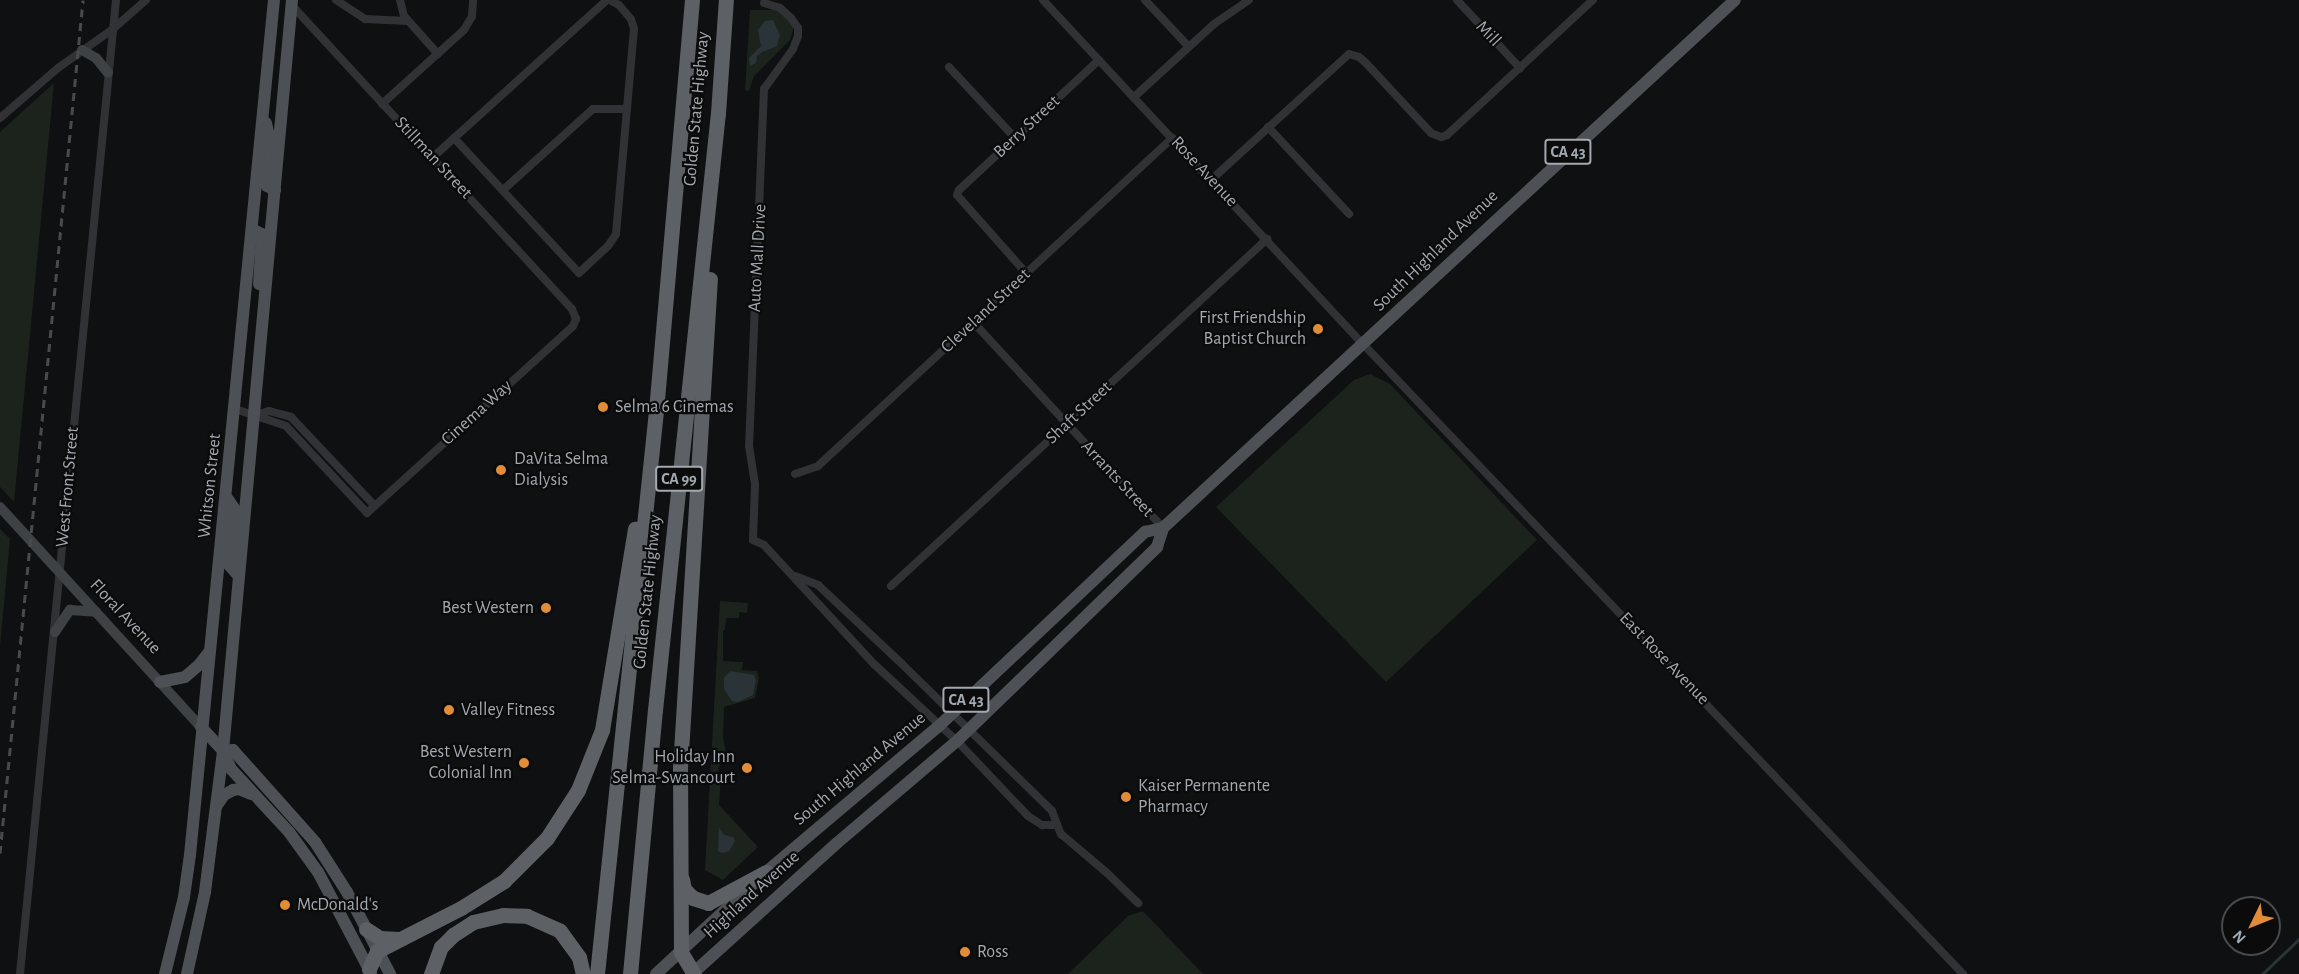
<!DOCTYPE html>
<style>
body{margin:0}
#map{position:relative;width:2299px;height:974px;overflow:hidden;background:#0f1011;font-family:"Alegreya Sans",sans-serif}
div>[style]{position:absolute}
.green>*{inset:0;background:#1c231c}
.water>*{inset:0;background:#2a3438}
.stream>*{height:3px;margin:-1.5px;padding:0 1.5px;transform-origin:1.5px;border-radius:1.5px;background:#2a3438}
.street>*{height:8px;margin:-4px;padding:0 4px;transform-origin:4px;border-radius:4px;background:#313235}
.secondary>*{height:10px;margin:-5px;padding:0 5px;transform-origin:5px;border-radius:5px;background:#3f4245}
.primary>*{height:12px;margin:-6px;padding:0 6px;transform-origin:6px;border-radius:6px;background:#4d5054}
.highway>*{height:15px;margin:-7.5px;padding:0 7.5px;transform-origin:7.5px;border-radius:7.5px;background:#5d6166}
.rail>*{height:3px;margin-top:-1.5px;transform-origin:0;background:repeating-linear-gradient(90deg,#484a4e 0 8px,transparent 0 14px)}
.dots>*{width:16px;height:16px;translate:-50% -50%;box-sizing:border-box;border:3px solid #0b0b0c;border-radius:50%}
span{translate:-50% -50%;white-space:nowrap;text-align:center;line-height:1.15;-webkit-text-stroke:4.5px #0b0b0c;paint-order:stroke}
.shield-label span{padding:2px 4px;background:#0b0b0c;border:2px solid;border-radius:4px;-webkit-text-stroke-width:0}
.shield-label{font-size:16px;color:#a2a9b0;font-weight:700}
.street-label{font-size:18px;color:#a2a9b0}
.poi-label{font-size:18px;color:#a2a9b0}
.right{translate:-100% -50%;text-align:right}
.left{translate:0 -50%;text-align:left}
.north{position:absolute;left:2221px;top:896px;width:60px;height:60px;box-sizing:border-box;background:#0b0b0c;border:2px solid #474a4e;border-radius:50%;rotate:227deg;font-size:16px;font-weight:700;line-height:24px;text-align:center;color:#a2a9b0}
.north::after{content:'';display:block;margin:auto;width:21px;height:27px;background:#e08c38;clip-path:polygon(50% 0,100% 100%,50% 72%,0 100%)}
</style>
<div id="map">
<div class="green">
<i style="clip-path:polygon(750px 10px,779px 10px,794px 26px,790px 40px,754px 76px,749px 91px,745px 90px)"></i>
<i style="clip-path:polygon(54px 83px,14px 502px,0 487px,0 132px)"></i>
<i style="clip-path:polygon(1370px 374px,1390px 384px,1537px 540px,1386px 682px,1216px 507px,1354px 380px)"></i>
<i style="clip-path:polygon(0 529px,10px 539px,0 647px)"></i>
<i style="clip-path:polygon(720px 601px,748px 603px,747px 613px,739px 612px,739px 618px,726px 618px,725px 630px,723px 630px,723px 661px,743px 662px,742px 670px,757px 671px,759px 678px,755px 698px,724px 707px,723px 738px,726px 753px,718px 769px,721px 775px,719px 805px,758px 847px,723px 880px,705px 870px)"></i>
<i style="clip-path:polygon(1143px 911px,1203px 974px,1068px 974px,1128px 916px)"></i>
</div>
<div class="water">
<i style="clip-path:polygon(773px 20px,780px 35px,777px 46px,762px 52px,757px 56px,756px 63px,750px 66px,749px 58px,761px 46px,758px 30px,765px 21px)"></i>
<i style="clip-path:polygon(730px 671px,754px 675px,756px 680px,753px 695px,738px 702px,732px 701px,724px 689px,724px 678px)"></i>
<i style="clip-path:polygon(719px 827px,724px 835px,733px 837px,735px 841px,729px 851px,722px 853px,718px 851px)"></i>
</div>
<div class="stream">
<i style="left:2262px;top:974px;width:51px;rotate:-43.4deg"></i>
</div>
<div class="street">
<i style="left:336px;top:0;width:35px;rotate:33deg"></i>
<i style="left:365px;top:19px;width:43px;rotate:2.7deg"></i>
<i style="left:400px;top:0;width:16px;rotate:76deg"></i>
<i style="left:404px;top:16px;width:51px;rotate:48.2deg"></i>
<i style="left:1043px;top:0;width:471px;rotate:47.1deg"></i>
<i style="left:1364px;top:345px;width:869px;rotate:46.4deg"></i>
<i style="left:1145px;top:0;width:63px;rotate:46.9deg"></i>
<i style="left:1457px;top:0;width:93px;rotate:47.2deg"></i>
<i style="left:764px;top:3px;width:17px;rotate:17deg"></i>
<i style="left:780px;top:8px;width:15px;rotate:42deg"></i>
<i style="left:791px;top:18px;width:12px;rotate:55deg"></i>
<i style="left:798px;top:28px;width:8px;rotate:90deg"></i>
<i style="left:798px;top:36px;width:14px;rotate:111deg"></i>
<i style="left:793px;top:49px;width:49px;rotate:125.9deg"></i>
<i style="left:764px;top:89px;width:357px;rotate:92.4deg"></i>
<i style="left:749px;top:446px;width:39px;rotate:81deg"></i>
<i style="left:755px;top:485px;width:55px;rotate:92.1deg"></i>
<i style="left:753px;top:540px;width:12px;rotate:24deg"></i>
<i style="left:764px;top:545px;width:162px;rotate:47.3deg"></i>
<i style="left:874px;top:664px;width:113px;rotate:42.9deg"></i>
<i style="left:957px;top:741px;width:103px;rotate:46.6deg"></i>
<i style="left:1028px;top:816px;width:17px;rotate:33deg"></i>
<i style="left:1042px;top:825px;width:14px"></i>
<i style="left:949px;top:67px;width:97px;rotate:47.1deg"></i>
<i style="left:1134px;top:97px;width:108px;rotate:-42.4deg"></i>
<i style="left:1214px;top:24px;width:42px;rotate:-34.4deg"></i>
<i style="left:382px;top:104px;width:110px;rotate:-42.1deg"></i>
<i style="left:464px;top:30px;width:16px;rotate:-60deg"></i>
<i style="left:472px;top:16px;width:16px;rotate:-86deg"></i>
<i style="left:0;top:118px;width:77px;rotate:-40.8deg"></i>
<i style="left:58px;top:68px;width:67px;rotate:-35.3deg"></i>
<i style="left:113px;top:29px;width:44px;rotate:-41.3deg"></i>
<i style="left:1268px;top:127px;width:119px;rotate:47deg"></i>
<i style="left:454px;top:138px;width:184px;rotate:47.2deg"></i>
<i style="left:579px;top:273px;width:40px;rotate:-43deg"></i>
<i style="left:608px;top:246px;width:14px;rotate:-56deg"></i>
<i style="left:616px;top:234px;width:206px;rotate:-85deg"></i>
<i style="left:634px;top:29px;width:10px;rotate:-107deg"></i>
<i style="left:631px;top:19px;width:18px;rotate:-131deg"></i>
<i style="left:619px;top:5px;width:11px;rotate:-153deg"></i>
<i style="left:432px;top:158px;width:236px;rotate:-42.1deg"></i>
<i style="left:1211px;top:180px;width:187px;rotate:-42.4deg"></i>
<i style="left:1349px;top:54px;width:10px;rotate:17deg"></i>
<i style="left:1359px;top:57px;width:8px;rotate:40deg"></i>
<i style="left:1365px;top:62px;width:97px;rotate:47.1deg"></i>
<i style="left:1431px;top:133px;width:11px;rotate:22deg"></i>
<i style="left:1441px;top:137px;width:6px;rotate:-18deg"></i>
<i style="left:1447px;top:135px;width:199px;rotate:-42.8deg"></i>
<i style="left:503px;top:190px;width:121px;rotate:-42deg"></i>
<i style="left:593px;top:109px;width:34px"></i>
<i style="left:1026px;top:273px;width:104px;rotate:-131.5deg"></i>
<i style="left:957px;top:195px;width:5px;rotate:-68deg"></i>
<i style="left:959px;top:190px;width:191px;rotate:-42.9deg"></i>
<i style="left:974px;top:323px;width:279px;rotate:47.3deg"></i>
<i style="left:235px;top:409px;width:54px;rotate:18.4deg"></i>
<i style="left:286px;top:426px;width:119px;rotate:47deg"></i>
<i style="left:367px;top:513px;width:278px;rotate:-42.2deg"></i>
<i style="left:573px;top:326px;width:8px;rotate:-67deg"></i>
<i style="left:576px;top:319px;width:11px;rotate:-112deg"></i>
<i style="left:572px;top:309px;width:415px;rotate:-132.7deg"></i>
<i style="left:255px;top:416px;width:15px;rotate:-20deg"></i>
<i style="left:269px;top:411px;width:23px;rotate:15deg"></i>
<i style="left:291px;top:417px;width:122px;rotate:46.7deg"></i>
<i style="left:795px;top:474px;width:24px;rotate:-19deg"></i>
<i style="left:818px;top:466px;width:483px;rotate:-42.8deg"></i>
<i style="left:795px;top:576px;width:25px;rotate:21deg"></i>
<i style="left:818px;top:585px;width:115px;rotate:43.2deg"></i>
<i style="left:902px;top:664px;width:210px;rotate:44.4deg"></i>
<i style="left:1052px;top:811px;width:25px;rotate:69deg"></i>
<i style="left:1061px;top:834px;width:59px;rotate:40.2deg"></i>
<i style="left:1106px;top:872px;width:45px;rotate:44.1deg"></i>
<i style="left:891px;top:586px;width:512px;rotate:-42.7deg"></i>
<i style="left:20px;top:974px;width:979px;rotate:-84.37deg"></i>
</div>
<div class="secondary">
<i style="left:82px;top:50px;width:16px;rotate:30deg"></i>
<i style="left:96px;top:58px;width:19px;rotate:51deg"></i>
<i style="left:0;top:507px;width:298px;rotate:47.6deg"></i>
<i style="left:55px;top:632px;width:27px;rotate:-56deg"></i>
<i style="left:70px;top:610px;width:26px;rotate:4deg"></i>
</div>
<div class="primary">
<i style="left:266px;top:123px;width:17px;rotate:77deg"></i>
<i style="left:270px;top:140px;width:42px;rotate:94.1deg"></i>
<i style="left:267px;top:182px;width:4px;rotate:90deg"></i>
<i style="left:267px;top:186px;width:9px;rotate:27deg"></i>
<i style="left:252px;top:229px;width:11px;rotate:27deg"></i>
<i style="left:262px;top:234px;width:50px;rotate:93.4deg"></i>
<i style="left:227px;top:498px;width:12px;rotate:55deg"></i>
<i style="left:234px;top:508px;width:57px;rotate:95deg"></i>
<i style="left:229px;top:565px;width:13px;rotate:48deg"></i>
<i style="left:160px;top:682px;width:25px;rotate:-11deg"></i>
<i style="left:185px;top:677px;width:18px;rotate:-41deg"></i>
<i style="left:199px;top:665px;width:16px;rotate:-52deg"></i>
<i style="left:201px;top:727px;width:33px;rotate:47deg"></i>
<i style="left:223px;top:751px;width:20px;rotate:66deg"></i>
<i style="left:231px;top:769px;width:86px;rotate:47.4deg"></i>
<i style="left:289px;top:832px;width:49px;rotate:54.1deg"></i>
<i style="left:318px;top:872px;width:114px;rotate:62.3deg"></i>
<i style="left:223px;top:751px;width:10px;rotate:-6deg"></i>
<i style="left:233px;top:750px;width:123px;rotate:48.3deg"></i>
<i style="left:315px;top:842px;width:59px;rotate:57.4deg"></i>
<i style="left:347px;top:892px;width:93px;rotate:62.3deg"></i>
<i style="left:217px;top:805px;width:12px;rotate:-55deg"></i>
<i style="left:224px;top:795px;width:10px;rotate:-29deg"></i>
<i style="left:233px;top:790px;width:6px;rotate:-9deg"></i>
<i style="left:239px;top:789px;width:13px;rotate:23deg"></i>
<i style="left:165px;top:974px;width:79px;rotate:-76.1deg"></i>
<i style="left:184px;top:897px;width:42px;rotate:-81.9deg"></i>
<i style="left:190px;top:855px;width:859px;rotate:-84.39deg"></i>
<i style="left:187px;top:974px;width:84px;rotate:-77.6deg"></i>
<i style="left:205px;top:892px;width:142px;rotate:-82.7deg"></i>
<i style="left:223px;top:751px;width:754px;rotate:-84.75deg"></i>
<i style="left:656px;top:974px;width:150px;rotate:-42.8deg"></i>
<i style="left:766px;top:872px;width:228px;rotate:-40.2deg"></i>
<i style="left:940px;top:725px;width:282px;rotate:-43.3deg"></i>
<i style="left:1145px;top:532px;width:18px;rotate:-13deg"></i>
<i style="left:1163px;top:528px;width:778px;rotate:-42.71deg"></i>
<i style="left:692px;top:974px;width:195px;rotate:-42.1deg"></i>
<i style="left:837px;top:843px;width:157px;rotate:-40.4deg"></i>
<i style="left:957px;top:741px;width:279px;rotate:-44.1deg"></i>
<i style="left:1157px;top:547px;width:20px;rotate:-72deg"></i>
</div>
<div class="highway">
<i style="left:682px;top:879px;width:10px;rotate:79deg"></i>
<i style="left:684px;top:889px;width:13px;rotate:45deg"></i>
<i style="left:693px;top:898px;width:16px;rotate:18deg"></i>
<i style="left:708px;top:903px;width:66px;rotate:-28.1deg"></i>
<i style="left:366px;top:929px;width:17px;rotate:33deg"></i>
<i style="left:380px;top:938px;width:19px;rotate:3deg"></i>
<i style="left:369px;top:969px;width:20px;rotate:-66deg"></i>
<i style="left:377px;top:951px;width:94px;rotate:-27.1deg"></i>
<i style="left:461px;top:908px;width:51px;rotate:-32.1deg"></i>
<i style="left:504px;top:881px;width:61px;rotate:-45deg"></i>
<i style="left:547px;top:838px;width:57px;rotate:-57.1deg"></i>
<i style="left:578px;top:790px;width:65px;rotate:-68.2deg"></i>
<i style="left:602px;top:730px;width:204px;rotate:-80.7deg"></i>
<i style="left:431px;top:974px;width:29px;rotate:-70deg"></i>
<i style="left:441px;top:947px;width:17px;rotate:-45deg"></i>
<i style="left:453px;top:935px;width:24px;rotate:-33deg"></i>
<i style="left:473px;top:922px;width:31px;rotate:-13deg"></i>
<i style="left:503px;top:915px;width:24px;rotate:2deg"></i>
<i style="left:527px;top:916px;width:36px;rotate:24deg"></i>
<i style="left:560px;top:931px;width:32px;rotate:54deg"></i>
<i style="left:579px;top:957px;width:17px;rotate:77deg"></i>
<i style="left:597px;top:974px;width:566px;rotate:-84.02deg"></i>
<i style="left:656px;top:411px;width:413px;rotate:-85deg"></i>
<i style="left:630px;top:974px;width:265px;rotate:-84.6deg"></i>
<i style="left:655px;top:710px;width:600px;rotate:-83.98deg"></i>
<i style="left:718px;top:113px;width:113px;rotate:-86deg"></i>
<i style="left:694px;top:974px;width:26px;rotate:-121deg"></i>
<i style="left:681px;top:952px;width:184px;rotate:-90.3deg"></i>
<i style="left:680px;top:768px;width:490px;rotate:-86.5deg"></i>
</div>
<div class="rail">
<i style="left:0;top:853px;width:857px;rotate:-84.44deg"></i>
</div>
<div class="dots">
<i style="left:1318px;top:329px;background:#e08c38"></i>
<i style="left:603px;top:407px;background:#e08c38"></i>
<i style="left:501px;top:470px;background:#e08c38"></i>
<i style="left:546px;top:608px;background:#e08c38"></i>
<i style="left:449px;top:710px;background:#e08c38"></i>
<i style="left:524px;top:763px;background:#e08c38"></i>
<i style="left:747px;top:768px;background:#e08c38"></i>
<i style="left:1126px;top:797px;background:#e08c38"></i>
<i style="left:285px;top:905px;background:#e08c38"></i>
<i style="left:965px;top:952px;background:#e08c38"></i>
</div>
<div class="shield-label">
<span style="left:1568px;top:152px">CA 43</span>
<span style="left:679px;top:479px">CA 99</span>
<span style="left:966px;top:700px">CA 43</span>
</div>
<div class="street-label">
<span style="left:1488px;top:34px;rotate:47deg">Mill</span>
<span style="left:697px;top:109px;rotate:-85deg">Golden State Highway</span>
<span style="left:1027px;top:127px;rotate:-43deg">Berry Street</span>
<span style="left:433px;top:158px;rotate:47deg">Stillman Street</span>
<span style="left:1204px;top:172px;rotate:47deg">Rose Avenue</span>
<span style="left:1436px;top:251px;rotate:-44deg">South Highland Avenue</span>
<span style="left:758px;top:258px;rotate:-87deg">Auto Mall Drive</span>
<span style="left:986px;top:311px;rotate:-43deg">Cleveland Street</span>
<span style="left:477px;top:413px;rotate:-42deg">Cinema Way</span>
<span style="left:1079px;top:413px;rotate:-43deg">Shaft Street</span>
<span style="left:1117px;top:479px;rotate:47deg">Arrants Street</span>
<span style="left:210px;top:486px;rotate:-84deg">Whitson Street</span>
<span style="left:68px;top:487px;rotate:-85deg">West Front Street</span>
<span style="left:648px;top:592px;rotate:-84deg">Golden State Highway</span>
<span style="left:125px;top:617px;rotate:47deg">Floral Avenue</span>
<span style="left:1664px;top:659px;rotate:46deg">East Rose Avenue</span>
<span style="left:860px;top:769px;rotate:-40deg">South Highland Avenue</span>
<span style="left:752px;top:895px;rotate:-42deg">Highland Avenue</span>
</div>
<div class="poi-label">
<span class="right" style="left:1306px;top:329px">First Friendship<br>Baptist Church</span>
<span class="left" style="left:615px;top:407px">Selma 6 Cinemas</span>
<span class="left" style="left:514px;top:470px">DaVita Selma<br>Dialysis</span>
<span class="right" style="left:534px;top:608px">Best Western</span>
<span class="left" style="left:461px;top:710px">Valley Fitness</span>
<span class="right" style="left:512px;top:763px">Best Western<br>Colonial Inn</span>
<span class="right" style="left:735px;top:768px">Holiday Inn<br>Selma-Swancourt</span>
<span class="left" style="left:1138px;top:797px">Kaiser Permanente<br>Pharmacy</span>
<span class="left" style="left:297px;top:905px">McDonald's</span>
<span class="left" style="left:977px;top:952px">Ross</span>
</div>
<div class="north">N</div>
</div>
